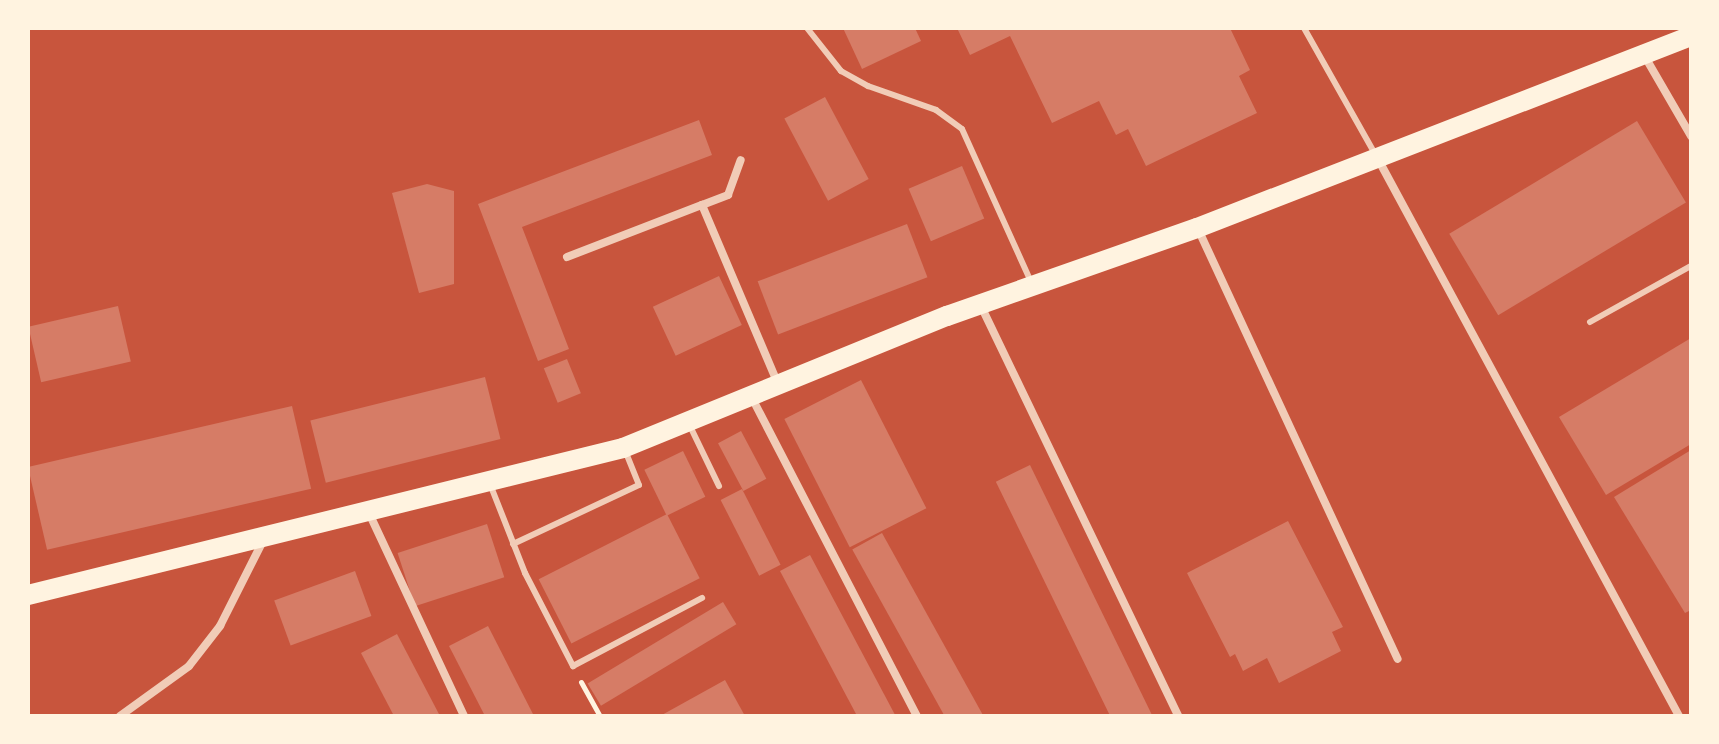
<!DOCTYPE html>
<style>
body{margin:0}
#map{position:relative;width:1719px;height:744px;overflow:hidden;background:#c8553d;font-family:"Work Sans",sans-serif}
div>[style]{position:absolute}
.building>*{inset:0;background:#d67c66;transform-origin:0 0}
.path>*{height:5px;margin:-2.5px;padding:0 2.5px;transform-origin:2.5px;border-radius:2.5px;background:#fff3e0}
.service>*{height:6px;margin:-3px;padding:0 3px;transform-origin:3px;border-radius:3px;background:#f1ccb7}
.minor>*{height:8px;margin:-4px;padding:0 4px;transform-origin:4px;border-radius:4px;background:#f1ccb7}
.primary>*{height:20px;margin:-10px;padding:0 10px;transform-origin:10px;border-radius:10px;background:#fff3e0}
span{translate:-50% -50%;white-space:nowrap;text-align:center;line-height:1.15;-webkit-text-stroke:7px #fff3e0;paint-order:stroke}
.frame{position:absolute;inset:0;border:30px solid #fff3e0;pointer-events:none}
</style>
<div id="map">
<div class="building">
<i style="clip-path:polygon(843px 28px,915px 28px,921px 41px,862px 69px)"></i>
<i style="clip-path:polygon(957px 28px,1230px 28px,1250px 70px,1239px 76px,1257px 113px,1146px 166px,1128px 129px,1116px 135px,1099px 101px,1052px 123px,1010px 36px,970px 55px)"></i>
<i style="left:825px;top:97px;width:93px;height:46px;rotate:62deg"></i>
<i style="clip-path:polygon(699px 120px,712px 155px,522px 227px,569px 349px,538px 361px,478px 204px)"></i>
<i style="left:1637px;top:121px;width:95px;height:219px;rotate:59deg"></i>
<i style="left:962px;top:166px;width:57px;height:58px;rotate:67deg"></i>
<i style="clip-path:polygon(427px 184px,454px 191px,454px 284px,419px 293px,392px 193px)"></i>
<i style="left:907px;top:224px;width:57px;height:160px;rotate:69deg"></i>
<i style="left:719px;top:276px;width:54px;height:73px;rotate:65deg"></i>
<i style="left:118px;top:306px;width:57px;height:92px;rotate:77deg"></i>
<i style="clip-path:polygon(1691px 338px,1691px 444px,1606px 495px,1559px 417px)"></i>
<i style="left:567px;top:359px;width:37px;height:25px;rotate:68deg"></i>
<i style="left:485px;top:377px;width:64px;height:180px;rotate:76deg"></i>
<i style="left:861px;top:380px;width:144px;height:86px;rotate:63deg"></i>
<i style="left:292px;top:406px;width:85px;height:271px;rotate:77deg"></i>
<i style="left:741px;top:431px;width:54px;height:26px;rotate:62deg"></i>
<i style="clip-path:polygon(1691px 450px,1691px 610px,1685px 613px,1614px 497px)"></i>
<i style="left:683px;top:451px;width:51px;height:43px;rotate:64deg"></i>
<i style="left:1030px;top:465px;width:278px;height:38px;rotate:64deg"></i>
<i style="left:742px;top:489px;width:85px;height:24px;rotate:63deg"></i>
<i style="left:667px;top:514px;width:72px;height:144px;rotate:63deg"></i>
<i style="clip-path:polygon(1288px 521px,1343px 627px,1332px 632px,1341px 651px,1279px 683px,1267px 658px,1243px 671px,1235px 654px,1230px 657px,1187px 573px)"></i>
<i style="left:487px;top:524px;width:56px;height:94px;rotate:72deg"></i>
<i style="left:882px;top:533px;width:209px;height:34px;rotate:61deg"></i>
<i style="left:810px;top:555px;width:183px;height:34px;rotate:62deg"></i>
<i style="left:355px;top:571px;width:48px;height:86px;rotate:70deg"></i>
<i style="left:723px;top:602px;width:26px;height:158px;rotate:59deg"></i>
<i style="clip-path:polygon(488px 626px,534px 716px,485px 716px,449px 646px)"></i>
<i style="clip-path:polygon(397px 634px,440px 716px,394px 716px,361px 653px)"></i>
<i style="clip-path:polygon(725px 680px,745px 716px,660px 716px)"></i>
</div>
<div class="path">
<i style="left:581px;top:682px;width:39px;rotate:61deg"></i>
</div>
<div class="service">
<i style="left:807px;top:28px;width:55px;rotate:51.7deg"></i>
<i style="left:841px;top:71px;width:31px;rotate:29deg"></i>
<i style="left:868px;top:86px;width:72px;rotate:19.4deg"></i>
<i style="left:936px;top:110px;width:32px;rotate:36deg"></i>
<i style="left:962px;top:129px;width:168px;rotate:65.7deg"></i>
<i style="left:1304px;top:28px;width:145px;rotate:60.6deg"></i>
<i style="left:1590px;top:322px;width:115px;rotate:-29deg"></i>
<i style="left:689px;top:424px;width:69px;rotate:64.2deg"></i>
<i style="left:490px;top:484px;width:96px;rotate:68.5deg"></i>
<i style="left:525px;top:573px;width:105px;rotate:62.7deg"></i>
<i style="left:573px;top:666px;width:146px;rotate:-27.8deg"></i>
<i style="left:513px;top:544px;width:139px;rotate:-25.1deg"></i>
<i style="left:639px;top:485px;width:37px;rotate:-112deg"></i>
</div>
<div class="minor">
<i style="left:1644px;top:55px;width:94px;rotate:59.9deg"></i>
<i style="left:1378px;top:159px;width:633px;rotate:61.61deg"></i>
<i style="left:702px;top:205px;width:28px;rotate:-21deg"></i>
<i style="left:728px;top:195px;width:37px;rotate:-70deg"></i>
<i style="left:1198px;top:229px;width:474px;rotate:65.1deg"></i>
<i style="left:567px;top:257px;width:145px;rotate:-21.1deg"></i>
<i style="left:702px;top:205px;width:192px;rotate:67deg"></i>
<i style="left:981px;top:306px;width:455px;rotate:64.3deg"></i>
<i style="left:751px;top:396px;width:360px;rotate:62.6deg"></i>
<i style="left:369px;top:513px;width:224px;rotate:64.9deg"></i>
<i style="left:120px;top:716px;width:85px;rotate:-35.9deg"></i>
<i style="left:189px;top:666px;width:51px;rotate:-52.2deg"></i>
<i style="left:220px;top:626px;width:95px;rotate:-63.2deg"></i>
</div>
<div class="primary">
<i style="left:28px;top:595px;width:613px;rotate:-13.88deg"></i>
<i style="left:623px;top:448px;width:350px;rotate:-22.2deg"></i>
<i style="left:947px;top:316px;width:265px;rotate:-19.4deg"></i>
<i style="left:1197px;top:228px;width:530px;rotate:-21.24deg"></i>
</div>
<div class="frame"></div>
</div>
